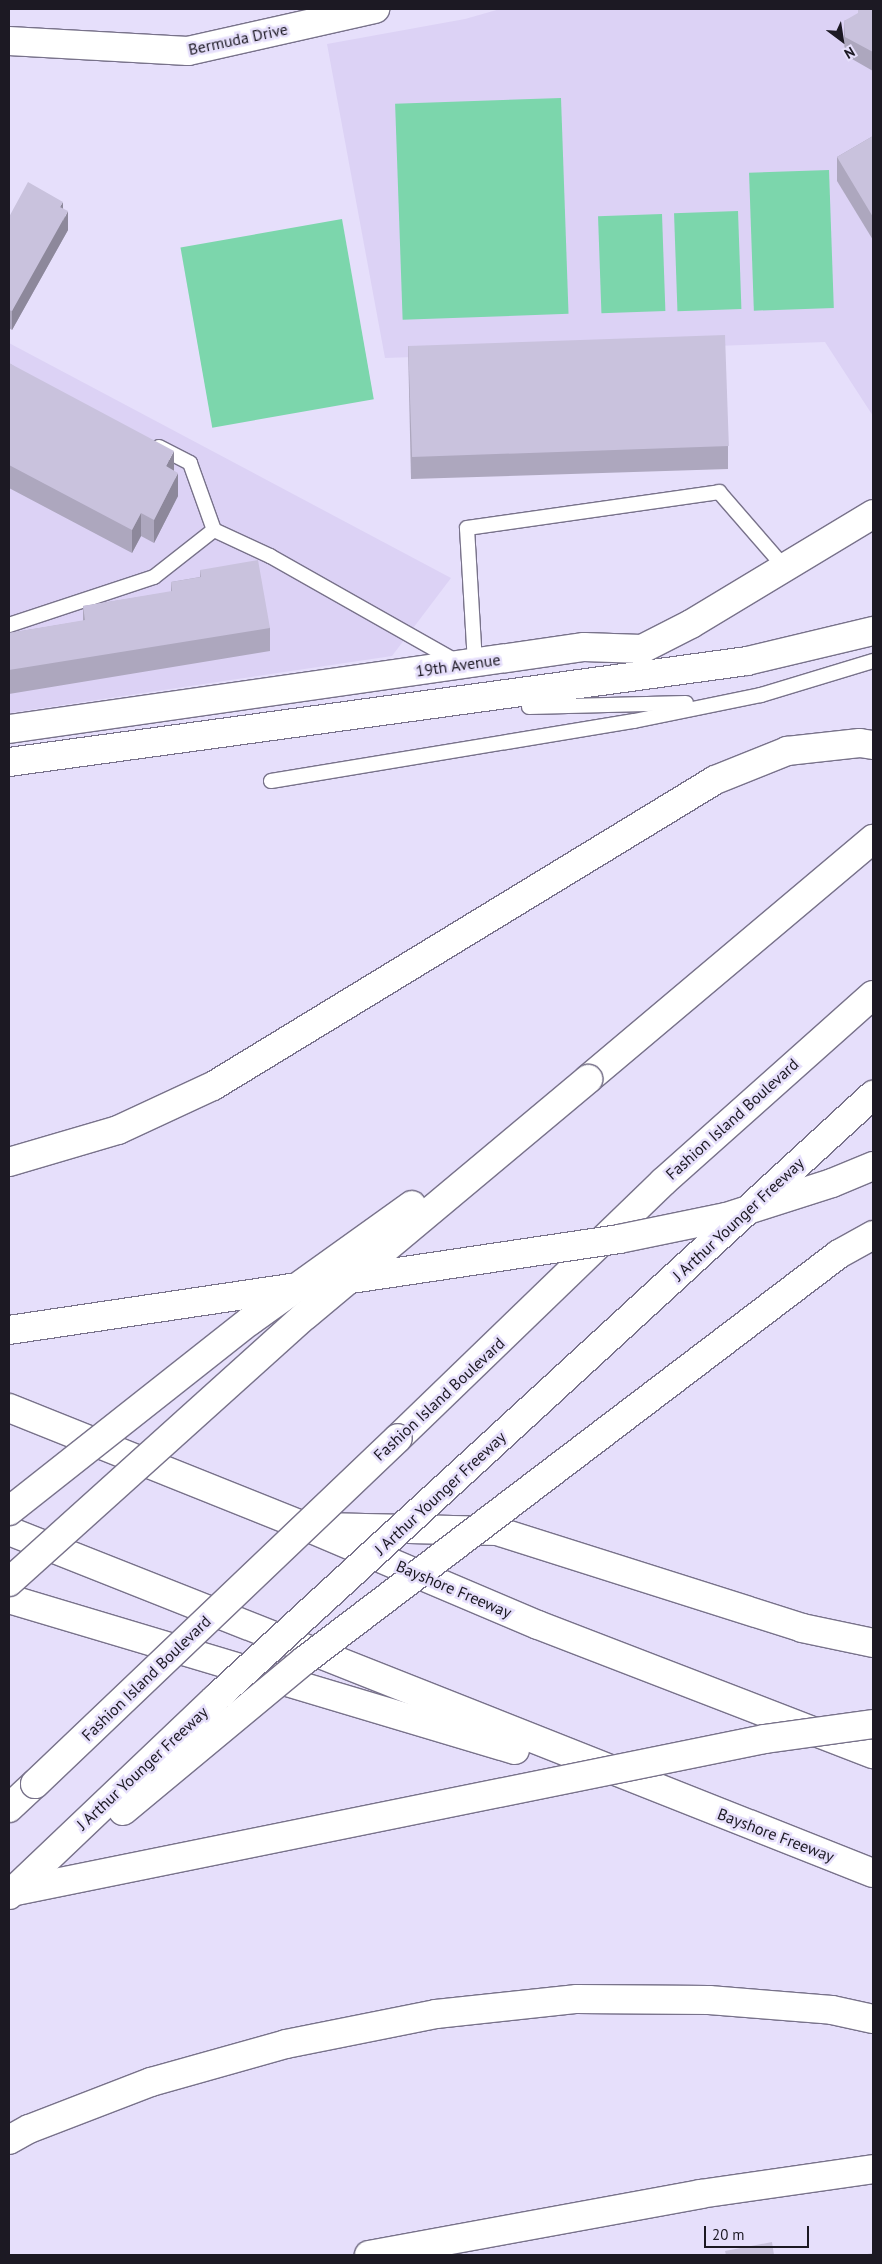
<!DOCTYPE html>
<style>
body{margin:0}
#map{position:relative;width:882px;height:2264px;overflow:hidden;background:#e6dffb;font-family:"PT Sans",sans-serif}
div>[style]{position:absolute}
.built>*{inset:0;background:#dcd2f5}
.green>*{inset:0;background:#7cd6ac;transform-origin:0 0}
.roads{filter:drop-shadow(1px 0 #78728a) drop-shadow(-1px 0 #78728a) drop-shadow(0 1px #78728a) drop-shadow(0 -1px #78728a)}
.lane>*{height:14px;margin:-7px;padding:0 7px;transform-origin:7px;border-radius:7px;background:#fff}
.street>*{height:28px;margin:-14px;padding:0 14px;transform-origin:14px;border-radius:14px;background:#fff}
.secondary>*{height:28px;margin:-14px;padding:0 14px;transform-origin:14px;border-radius:14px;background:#fff}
.highway>*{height:28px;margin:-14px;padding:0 14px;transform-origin:14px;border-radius:14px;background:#fff}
.bridges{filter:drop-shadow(1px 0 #78728a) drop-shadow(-1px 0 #78728a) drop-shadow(0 1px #78728a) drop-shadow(0 -1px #78728a)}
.secondary-bridge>*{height:28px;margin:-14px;padding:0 14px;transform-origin:14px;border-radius:14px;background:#fff}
.highway-bridge>*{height:28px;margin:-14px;padding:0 14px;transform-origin:14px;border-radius:14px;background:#fff}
.wall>*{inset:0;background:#ada7be}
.shaded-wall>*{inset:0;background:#8d889b}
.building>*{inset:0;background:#c9c2dd;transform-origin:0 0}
span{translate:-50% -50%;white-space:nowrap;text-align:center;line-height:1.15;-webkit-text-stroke:5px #e6dffb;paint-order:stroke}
.street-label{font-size:16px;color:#1c1923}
.frame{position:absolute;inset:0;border:10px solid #1c1923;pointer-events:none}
.north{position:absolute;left:817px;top:15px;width:50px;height:50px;-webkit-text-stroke:4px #e6dffb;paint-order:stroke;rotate:149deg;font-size:14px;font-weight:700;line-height:20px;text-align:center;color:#1c1923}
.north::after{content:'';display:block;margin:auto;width:18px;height:22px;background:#1c1923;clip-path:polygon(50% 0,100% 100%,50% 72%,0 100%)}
.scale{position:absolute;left:704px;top:2226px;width:105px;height:22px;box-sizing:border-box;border:2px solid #1c1923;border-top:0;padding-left:6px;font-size:15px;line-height:18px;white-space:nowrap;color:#1c1923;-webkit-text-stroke:4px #e6dffb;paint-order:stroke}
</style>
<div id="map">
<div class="built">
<i style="clip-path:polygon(500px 9px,873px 9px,873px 416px,825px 342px,385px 358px,327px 44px,465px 19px)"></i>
<i style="clip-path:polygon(9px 343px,451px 578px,392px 656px,9px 713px)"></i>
</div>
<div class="green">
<i style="left:561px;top:98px;width:216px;height:166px;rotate:88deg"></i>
<i style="left:829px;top:170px;width:138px;height:80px;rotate:88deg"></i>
<i style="left:738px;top:211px;width:98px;height:64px;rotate:88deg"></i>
<i style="left:662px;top:214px;width:97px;height:64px;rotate:88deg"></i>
<i style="left:342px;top:219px;width:183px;height:164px;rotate:80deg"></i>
</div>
<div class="roads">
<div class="lane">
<i style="left:159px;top:447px;width:35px;rotate:27deg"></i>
<i style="left:190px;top:463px;width:71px;rotate:70.3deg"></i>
<i style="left:9px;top:625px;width:153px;rotate:-18.3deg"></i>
<i style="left:154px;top:577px;width:76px;rotate:-38.1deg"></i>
<i style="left:214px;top:530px;width:62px;rotate:24.9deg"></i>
<i style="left:270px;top:556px;width:215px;rotate:29.5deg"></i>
<i style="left:475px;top:663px;width:135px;rotate:-93.4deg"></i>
<i style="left:467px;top:528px;width:255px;rotate:-8.1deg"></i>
<i style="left:719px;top:492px;width:101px;rotate:49deg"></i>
<i style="left:529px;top:707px;width:157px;rotate:-1.5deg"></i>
<i style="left:271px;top:781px;width:368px;rotate:-9.4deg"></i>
<i style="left:634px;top:721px;width:130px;rotate:-11.6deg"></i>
<i style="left:761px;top:695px;width:117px;rotate:-16.9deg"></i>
</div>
<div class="street">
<i style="left:9px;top:41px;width:179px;rotate:3.2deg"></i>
<i style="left:188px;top:51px;width:192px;rotate:-12.7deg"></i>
<i style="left:9px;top:729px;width:581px;rotate:-8.12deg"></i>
<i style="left:584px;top:647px;width:58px;rotate:2deg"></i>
<i style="left:642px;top:649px;width:55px;rotate:-27deg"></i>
<i style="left:691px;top:624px;width:213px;rotate:-31.1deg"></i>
</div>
<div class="secondary">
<i style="left:398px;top:1438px;width:368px;rotate:-44deg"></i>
<i style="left:663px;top:1182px;width:281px;rotate:-41.7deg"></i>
<i style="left:9px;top:1808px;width:35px;rotate:-43deg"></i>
</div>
<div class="highway">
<i style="left:9px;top:762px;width:745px;rotate:-7.79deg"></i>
<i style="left:747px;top:661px;width:130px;rotate:-13.4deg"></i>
<i style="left:588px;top:1079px;width:373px;rotate:-40.1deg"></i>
<i style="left:9px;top:1162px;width:114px;rotate:-16.4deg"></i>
<i style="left:118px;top:1130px;width:105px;rotate:-24.9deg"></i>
<i style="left:213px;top:1086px;width:588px;rotate:-31.36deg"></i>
<i style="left:715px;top:780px;width:78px;rotate:-21.9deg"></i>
<i style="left:787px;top:751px;width:73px;rotate:-6.3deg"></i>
<i style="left:860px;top:743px;width:13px;rotate:9deg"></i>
<i style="left:9px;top:1408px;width:321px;rotate:21.8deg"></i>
<i style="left:307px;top:1527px;width:251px;rotate:23deg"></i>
<i style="left:538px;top:1625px;width:359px;rotate:21.1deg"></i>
<i style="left:321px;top:1527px;width:176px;rotate:1.3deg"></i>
<i style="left:497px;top:1531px;width:320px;rotate:17.6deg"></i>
<i style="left:802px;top:1628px;width:73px;rotate:11.9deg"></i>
<i style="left:9px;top:1531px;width:929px;rotate:21.6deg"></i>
<i style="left:9px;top:1599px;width:528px;rotate:16.62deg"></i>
<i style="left:9px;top:2140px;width:23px;rotate:-29deg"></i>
<i style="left:29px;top:2129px;width:131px;rotate:-21.1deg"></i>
<i style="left:151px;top:2082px;width:140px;rotate:-15.7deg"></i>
<i style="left:286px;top:2044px;width:153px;rotate:-11.3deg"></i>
<i style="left:436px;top:2014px;width:142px;rotate:-6.1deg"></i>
<i style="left:577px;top:1999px;width:132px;rotate:0.4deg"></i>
<i style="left:709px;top:2000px;width:123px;rotate:4.6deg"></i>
<i style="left:832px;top:2010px;width:42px;rotate:12.4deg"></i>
<i style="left:369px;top:2255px;width:337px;rotate:-10.4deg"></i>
<i style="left:700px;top:2194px;width:175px;rotate:-8.2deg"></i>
</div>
</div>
<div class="bridges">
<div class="secondary-bridge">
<i style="left:35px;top:1784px;width:501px;rotate:-43.63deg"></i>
</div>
<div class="highway-bridge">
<i style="left:9px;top:1330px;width:617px;rotate:-8.48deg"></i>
<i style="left:619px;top:1239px;width:109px;rotate:-11.6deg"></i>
<i style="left:726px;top:1217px;width:111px;rotate:-17.8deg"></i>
<i style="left:832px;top:1183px;width:44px;rotate:-22.5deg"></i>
<i style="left:9px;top:1511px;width:307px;rotate:-38.3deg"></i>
<i style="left:250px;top:1321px;width:199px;rotate:-35.6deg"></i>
<i style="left:9px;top:1582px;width:399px;rotate:-42deg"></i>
<i style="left:306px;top:1315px;width:368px;rotate:-39.9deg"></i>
<i style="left:123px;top:1811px;width:236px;rotate:-39.7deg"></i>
<i style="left:305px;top:1660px;width:671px;rotate:-37.25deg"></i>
<i style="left:839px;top:1254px;width:39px;rotate:-29deg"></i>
<i style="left:11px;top:1892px;width:769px;rotate:-11.47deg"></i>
<i style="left:765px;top:1739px;width:109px;rotate:-7.9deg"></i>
<i style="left:9px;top:1895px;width:286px;rotate:-43.6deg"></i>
<i style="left:216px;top:1698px;width:892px;rotate:-42.55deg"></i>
</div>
</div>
<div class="wall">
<i style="clip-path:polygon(873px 9px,873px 71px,845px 55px,844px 40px,844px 21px)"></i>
<i style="clip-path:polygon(873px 136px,873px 240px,837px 181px,837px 157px)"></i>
<i style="clip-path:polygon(63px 208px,68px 230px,12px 330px,9px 328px,9px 217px)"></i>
<i style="clip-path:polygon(408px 346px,728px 446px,728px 469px,411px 479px)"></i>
<i style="clip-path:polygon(9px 363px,174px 471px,178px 496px,154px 543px,141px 536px,132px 553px,9px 488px)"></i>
<i style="clip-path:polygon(200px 570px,270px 628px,270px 651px,9px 694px,9px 633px,83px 621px,83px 606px,171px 592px,171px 582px,200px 577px)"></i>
</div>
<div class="shaded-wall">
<i style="clip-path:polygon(63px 202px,63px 221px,68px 211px,68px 230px,12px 330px,12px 311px,60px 207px)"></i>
<i style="clip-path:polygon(174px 451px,174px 474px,166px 466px)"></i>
<i style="clip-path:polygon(178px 473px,178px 496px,154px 543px,154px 520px)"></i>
<i style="clip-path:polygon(141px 513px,141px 536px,132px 553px,132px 530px)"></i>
</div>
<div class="building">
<i style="clip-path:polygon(858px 9px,873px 9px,873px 52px,845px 37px,844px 21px,858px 13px)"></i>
<i style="clip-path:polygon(873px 136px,873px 217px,837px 157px)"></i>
<i style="clip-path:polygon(28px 182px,63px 202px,60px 207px,68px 211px,12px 311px,9px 310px,9px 217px)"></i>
<i style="left:725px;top:335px;width:111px;height:317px;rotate:88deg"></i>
<i style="clip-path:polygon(9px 363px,174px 451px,166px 466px,178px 473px,154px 520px,141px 513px,132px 530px,9px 465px)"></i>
<i style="clip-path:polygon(258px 560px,270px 628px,9px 670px,9px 633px,85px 620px,83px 606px,172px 591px,171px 582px,201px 577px,200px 570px)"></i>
<i style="clip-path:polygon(772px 2242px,774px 2255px,726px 2255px,725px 2251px)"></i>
<i style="clip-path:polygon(873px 2253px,873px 2255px,862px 2255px)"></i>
</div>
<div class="street-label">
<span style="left:238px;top:39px;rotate:-12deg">Bermuda Drive</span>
<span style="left:458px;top:665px;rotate:-8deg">19th Avenue</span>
<span style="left:732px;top:1119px;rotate:-42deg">Fashion Island Boulevard</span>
<span style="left:738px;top:1219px;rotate:-43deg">J Arthur Younger Freeway</span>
<span style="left:439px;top:1399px;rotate:-43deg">Fashion Island Boulevard</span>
<span style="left:440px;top:1493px;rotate:-43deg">J Arthur Younger Freeway</span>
<span style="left:454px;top:1589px;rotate:23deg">Bayshore Freeway</span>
<span style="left:146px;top:1678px;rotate:-44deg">Fashion Island Boulevard</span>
<span style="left:142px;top:1768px;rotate:-43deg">J Arthur Younger Freeway</span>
<span style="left:776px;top:1835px;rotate:21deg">Bayshore Freeway</span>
</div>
<div class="frame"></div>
<div class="north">N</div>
<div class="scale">20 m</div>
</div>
